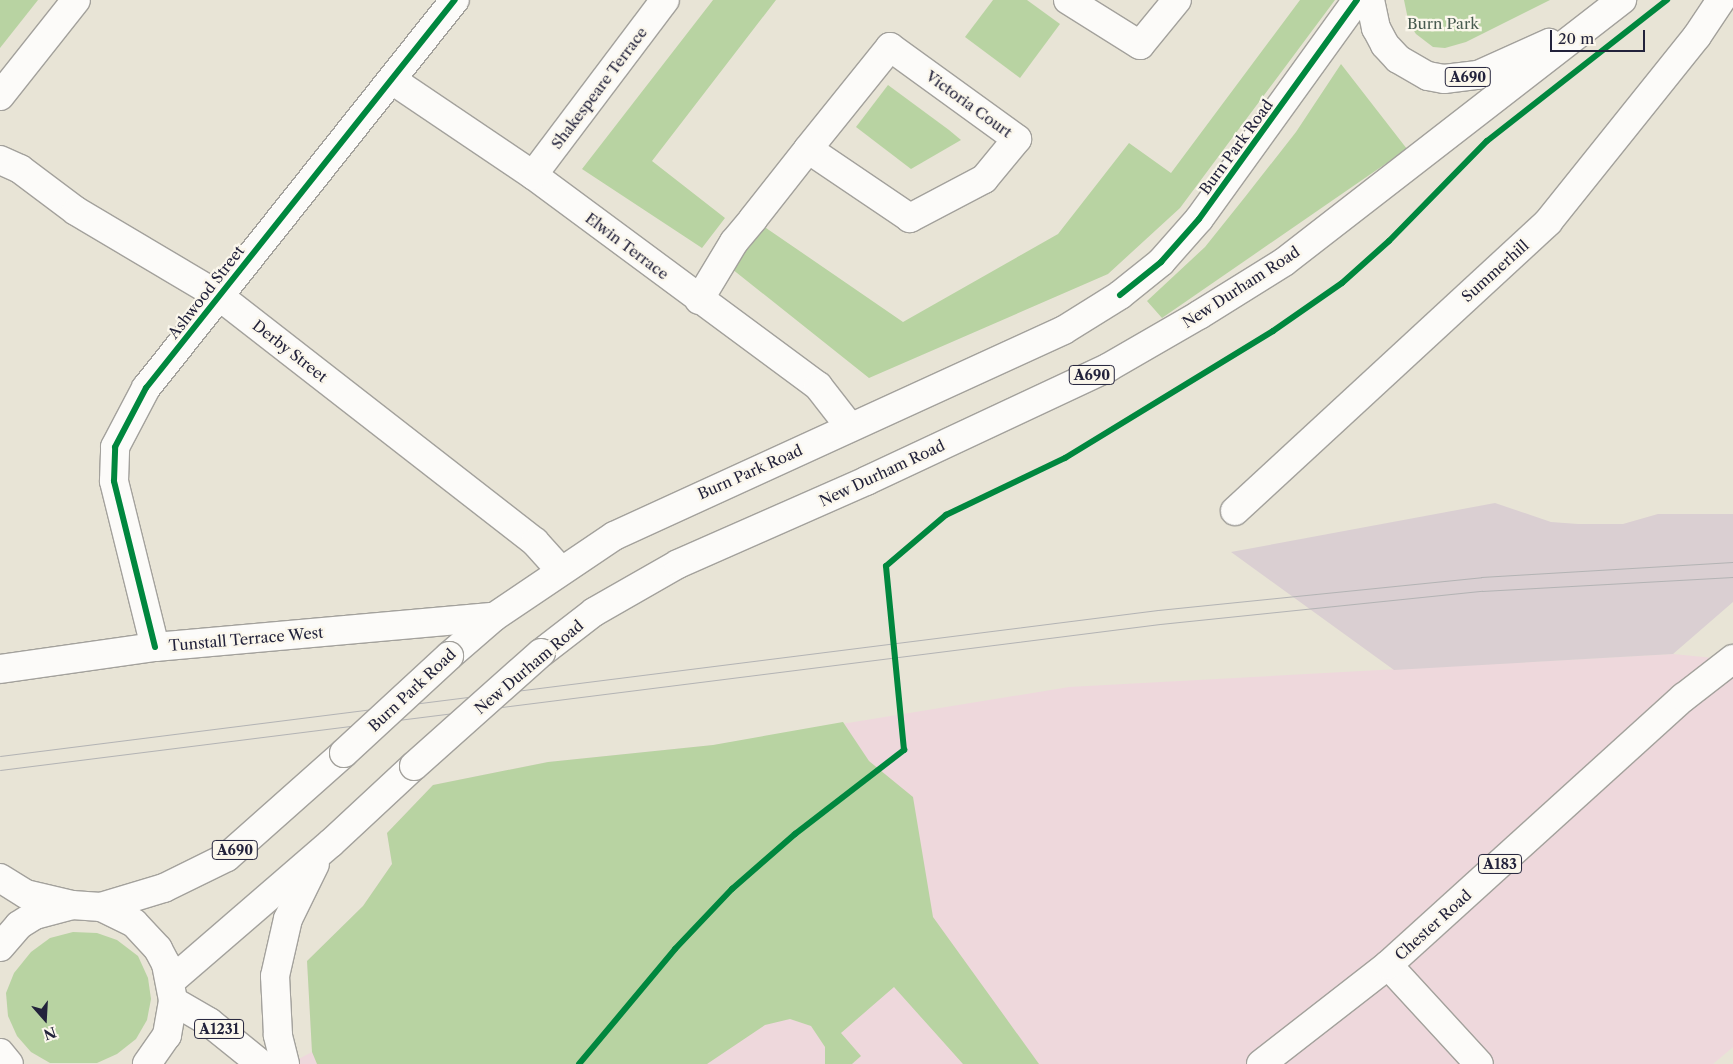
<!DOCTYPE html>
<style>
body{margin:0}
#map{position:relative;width:1733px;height:1064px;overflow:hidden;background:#e8e4d6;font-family:"Libre Caslon Text",serif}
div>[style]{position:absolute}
.built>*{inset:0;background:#eed8dc}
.industrial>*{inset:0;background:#dacfd2}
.green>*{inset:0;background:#b8d3a2}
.roads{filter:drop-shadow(1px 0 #a3a19c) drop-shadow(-1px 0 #a3a19c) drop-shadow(0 1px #a3a19c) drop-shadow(0 -1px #a3a19c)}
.minor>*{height:28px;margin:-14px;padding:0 14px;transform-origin:14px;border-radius:14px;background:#fcfbf9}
.tertiary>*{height:28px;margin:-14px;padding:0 14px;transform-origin:14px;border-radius:14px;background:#fcfbf9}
.primary>*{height:28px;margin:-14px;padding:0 14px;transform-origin:14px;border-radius:14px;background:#fcfbf9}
.trunk>*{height:28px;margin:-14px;padding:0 14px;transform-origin:14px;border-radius:14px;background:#fcfbf9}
.tram>*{height:1px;margin:-0.5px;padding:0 0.5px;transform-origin:0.5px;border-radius:0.5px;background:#b3b3b4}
.bridges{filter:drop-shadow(1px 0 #a3a19c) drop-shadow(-1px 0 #a3a19c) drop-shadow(0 1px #a3a19c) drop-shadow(0 -1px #a3a19c)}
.trunk-bridge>*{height:28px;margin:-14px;padding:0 14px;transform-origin:14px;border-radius:14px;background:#fcfbf9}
.cycleway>*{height:6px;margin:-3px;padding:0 3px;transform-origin:3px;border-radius:3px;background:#00873e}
span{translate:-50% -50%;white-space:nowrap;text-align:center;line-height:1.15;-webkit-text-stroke:4.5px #fbf7ec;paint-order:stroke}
.shield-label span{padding:1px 4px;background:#fbf7ec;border:1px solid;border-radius:4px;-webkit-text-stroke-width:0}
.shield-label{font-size:14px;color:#22223b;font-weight:700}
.park-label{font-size:15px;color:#485b50}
.street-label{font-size:15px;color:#22223b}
.north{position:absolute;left:20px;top:994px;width:50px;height:50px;-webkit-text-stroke:4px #fbf7ec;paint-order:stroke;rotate:161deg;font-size:14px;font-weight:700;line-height:20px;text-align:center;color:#22223b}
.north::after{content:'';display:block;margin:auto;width:18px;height:22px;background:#22223b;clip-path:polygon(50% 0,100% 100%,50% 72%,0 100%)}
.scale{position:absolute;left:1550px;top:30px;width:95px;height:22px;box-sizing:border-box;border:2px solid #22223b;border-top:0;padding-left:6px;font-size:15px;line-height:18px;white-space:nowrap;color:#22223b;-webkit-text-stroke:4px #fbf7ec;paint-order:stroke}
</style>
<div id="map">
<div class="built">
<i style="clip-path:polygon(1673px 654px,1733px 660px,1733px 1047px,1713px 1064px,289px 1064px,312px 1052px,307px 961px,363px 906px,392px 864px,387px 833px,433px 785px,548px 762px,713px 745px,1069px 687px)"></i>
</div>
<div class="industrial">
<i style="clip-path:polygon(1495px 503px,1551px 522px,1578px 524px,1623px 524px,1658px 514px,1733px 514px,1733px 602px,1673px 654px,1394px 670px,1231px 552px)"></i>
</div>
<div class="green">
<i style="clip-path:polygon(0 0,38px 0,0 48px)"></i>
<i style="clip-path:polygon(713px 0,776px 0,652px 161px,725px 218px,702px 248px,582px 169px)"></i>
<i style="clip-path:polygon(993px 0,1027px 0,1060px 24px,1020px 78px,965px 37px)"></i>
<i style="clip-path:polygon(1300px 0,1335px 0,1180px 208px,1108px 274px,869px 378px,722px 261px,753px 219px,903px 322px,1058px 234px,1129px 143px,1171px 173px)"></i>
<i style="clip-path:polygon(1404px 0,1550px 0,1466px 42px,1445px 48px,1433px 47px,1416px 34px,1409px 24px)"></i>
<i style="clip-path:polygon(1341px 64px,1407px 149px,1162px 318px,1147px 301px,1205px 247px,1245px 197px,1296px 132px)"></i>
<i style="clip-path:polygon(888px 85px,949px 130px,961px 140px,911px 169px,856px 127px)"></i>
<i style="clip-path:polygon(843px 722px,869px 761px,913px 797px,933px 917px,1039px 1064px,963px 1064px,894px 987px,841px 1033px,861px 1056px,852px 1064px,825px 1064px,825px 1047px,811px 1026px,790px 1019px,765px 1025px,707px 1064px,317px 1064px,312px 1052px,307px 961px,363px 906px,392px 864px,387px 833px,433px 785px,548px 762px,713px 745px)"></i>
<i style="clip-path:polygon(73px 932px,97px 933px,117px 940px,138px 956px,148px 978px,151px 999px,147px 1020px,136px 1039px,117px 1054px,97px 1063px,50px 1063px,31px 1052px,17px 1036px,8px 1016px,6px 993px,14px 973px,31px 952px,50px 938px)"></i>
</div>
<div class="roads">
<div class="minor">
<i style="left:1068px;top:0;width:85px;rotate:32deg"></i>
<i style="left:1140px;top:45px;width:58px;rotate:-50.6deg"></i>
<i style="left:392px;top:80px;width:170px;rotate:34deg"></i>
<i style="left:533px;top:175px;width:355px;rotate:36.5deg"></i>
<i style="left:818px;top:386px;width:52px;rotate:52deg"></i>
<i style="left:0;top:96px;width:122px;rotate:-51.6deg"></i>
<i style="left:0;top:160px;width:22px;rotate:24deg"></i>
<i style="left:20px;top:169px;width:70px;rotate:36.9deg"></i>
<i style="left:76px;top:211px;width:166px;rotate:30.7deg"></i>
<i style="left:219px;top:296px;width:400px;rotate:37.9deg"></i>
<i style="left:535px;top:542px;width:38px;rotate:48deg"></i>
<i style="left:533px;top:175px;width:219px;rotate:-53deg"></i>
<i style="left:699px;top:300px;width:68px;rotate:-58.9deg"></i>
<i style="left:734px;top:242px;width:30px;rotate:-50deg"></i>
<i style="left:753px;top:219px;width:89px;rotate:-51.8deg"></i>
<i style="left:808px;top:149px;width:131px;rotate:-51.2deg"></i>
<i style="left:890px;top:47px;width:157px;rotate:35.9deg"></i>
<i style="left:1017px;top:139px;width:52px;rotate:129.5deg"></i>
<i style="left:984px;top:179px;width:84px;rotate:152.2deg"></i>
<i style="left:910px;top:218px;width:123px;rotate:-145.9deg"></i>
<i style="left:1235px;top:511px;width:426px;rotate:-42.7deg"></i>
<i style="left:1548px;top:222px;width:238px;rotate:-51.3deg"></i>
<i style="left:1697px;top:36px;width:43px;rotate:-56.3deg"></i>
<i style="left:155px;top:647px;width:171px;rotate:-103.9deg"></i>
<i style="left:114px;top:481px;width:34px;rotate:-88deg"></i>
<i style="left:115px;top:447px;width:67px;rotate:-62.3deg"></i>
<i style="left:146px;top:388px;width:496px;rotate:-51.5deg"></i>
<i style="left:0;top:669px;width:157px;rotate:-8.1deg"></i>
<i style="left:155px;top:647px;width:340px;rotate:-5.1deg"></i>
<i style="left:1388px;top:965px;width:134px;rotate:47.4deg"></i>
</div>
<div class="tertiary">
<i style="left:0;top:878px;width:31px;rotate:32deg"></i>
<i style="left:26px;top:894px;width:47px;rotate:13.4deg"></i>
</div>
<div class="primary">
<i style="left:1261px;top:1064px;width:161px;rotate:-37.9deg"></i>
<i style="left:1388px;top:965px;width:399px;rotate:-42.2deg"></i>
<i style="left:1684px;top:697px;width:62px;rotate:-37.8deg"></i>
</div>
<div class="trunk">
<i style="left:1370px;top:0;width:29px;rotate:78deg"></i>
<i style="left:1376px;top:28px;width:19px;rotate:62deg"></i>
<i style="left:1385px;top:45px;width:19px;rotate:47deg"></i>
<i style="left:1398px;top:59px;width:34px;rotate:30deg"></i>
<i style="left:1428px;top:76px;width:16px;rotate:11deg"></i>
<i style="left:1444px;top:79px;width:34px;rotate:-7deg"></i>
<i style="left:1478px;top:75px;width:78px;rotate:-24.3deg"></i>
<i style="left:541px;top:653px;width:67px;rotate:-37.7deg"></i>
<i style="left:594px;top:612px;width:97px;rotate:-29.7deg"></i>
<i style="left:678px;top:564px;width:206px;rotate:-23.8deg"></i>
<i style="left:866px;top:481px;width:268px;rotate:-25.1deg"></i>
<i style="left:1109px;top:367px;width:104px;rotate:-30deg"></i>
<i style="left:1199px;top:315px;width:100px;rotate:-31.9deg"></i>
<i style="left:1284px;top:262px;width:428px;rotate:-37.8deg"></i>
<i style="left:449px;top:656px;width:60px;rotate:-40.9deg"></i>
<i style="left:494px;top:617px;width:145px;rotate:-34deg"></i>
<i style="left:614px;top:536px;width:495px;rotate:-24.6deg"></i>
<i style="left:1064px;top:330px;width:66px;rotate:-32deg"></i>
<i style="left:1120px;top:295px;width:53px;rotate:-38.8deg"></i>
<i style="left:1161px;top:262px;width:57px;rotate:-48.5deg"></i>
<i style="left:1199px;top:219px;width:270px;rotate:-54.2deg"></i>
<i style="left:101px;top:907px;width:66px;rotate:-16.8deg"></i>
<i style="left:164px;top:888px;width:70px;rotate:-26.2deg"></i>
<i style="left:227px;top:857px;width:157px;rotate:-41.6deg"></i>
<i style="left:0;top:947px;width:29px;rotate:-49deg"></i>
<i style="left:19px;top:925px;width:19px;rotate:-32deg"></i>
<i style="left:35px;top:915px;width:38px;rotate:-15deg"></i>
<i style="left:72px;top:905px;width:29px;rotate:4deg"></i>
<i style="left:101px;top:907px;width:37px;rotate:26deg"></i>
<i style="left:134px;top:923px;width:35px;rotate:47deg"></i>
<i style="left:158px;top:949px;width:17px;rotate:62deg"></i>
<i style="left:166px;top:964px;width:38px;rotate:79deg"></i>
<i style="left:173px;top:1001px;width:35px;rotate:100deg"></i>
<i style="left:167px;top:1035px;width:35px;rotate:125deg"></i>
<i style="left:171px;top:981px;width:211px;rotate:-40.8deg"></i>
<i style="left:331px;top:843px;width:113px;rotate:-42.9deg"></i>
<i style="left:173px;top:1001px;width:42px;rotate:30.3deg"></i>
<i style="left:209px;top:1022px;width:67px;rotate:38.9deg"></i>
<i style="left:0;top:1053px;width:14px;rotate:51deg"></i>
<i style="left:285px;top:1064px;width:30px;rotate:-104deg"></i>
<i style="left:278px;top:1035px;width:59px;rotate:-92.9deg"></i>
<i style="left:275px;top:976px;width:58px;rotate:-77.2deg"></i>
<i style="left:288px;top:919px;width:61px;rotate:-63.9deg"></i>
</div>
</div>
<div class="tram">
<i style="left:0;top:756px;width:1167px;rotate:-7.19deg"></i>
<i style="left:1158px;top:610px;width:325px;rotate:-5.8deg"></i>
<i style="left:1481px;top:577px;width:252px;rotate:-3.4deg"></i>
<i style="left:0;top:770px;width:1169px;rotate:-7.17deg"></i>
<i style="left:1160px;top:624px;width:324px;rotate:-5.9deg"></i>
<i style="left:1482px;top:591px;width:251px;rotate:-3.2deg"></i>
</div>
<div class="bridges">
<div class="trunk-bridge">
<i style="left:344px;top:753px;width:143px;rotate:-42.7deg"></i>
<i style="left:414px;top:766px;width:170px;rotate:-41.7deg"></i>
</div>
</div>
<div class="cycleway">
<i style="left:1120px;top:295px;width:53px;rotate:-38.8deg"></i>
<i style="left:1161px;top:262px;width:57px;rotate:-48.5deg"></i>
<i style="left:1199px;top:219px;width:270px;rotate:-54.2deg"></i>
<i style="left:155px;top:647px;width:171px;rotate:-103.9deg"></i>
<i style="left:114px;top:481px;width:34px;rotate:-88deg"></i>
<i style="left:115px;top:447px;width:67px;rotate:-62.3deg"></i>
<i style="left:146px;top:388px;width:496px;rotate:-51.5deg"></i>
<i style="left:579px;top:1064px;width:150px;rotate:-50.1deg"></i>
<i style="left:675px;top:949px;width:83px;rotate:-46.5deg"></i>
<i style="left:732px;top:889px;width:84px;rotate:-41.1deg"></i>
<i style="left:795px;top:834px;width:138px;rotate:-37.6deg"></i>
<i style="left:904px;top:750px;width:185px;rotate:-95.6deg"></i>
<i style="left:886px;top:566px;width:79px;rotate:-40.4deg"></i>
<i style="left:946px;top:515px;width:132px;rotate:-25.6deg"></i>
<i style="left:1065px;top:458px;width:244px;rotate:-31.4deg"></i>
<i style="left:1273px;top:331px;width:84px;rotate:-34.8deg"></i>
<i style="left:1342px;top:283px;width:63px;rotate:-41.8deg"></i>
<i style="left:1389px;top:241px;width:140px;rotate:-45.6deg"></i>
<i style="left:1487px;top:141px;width:229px;rotate:-38.1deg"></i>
</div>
<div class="shield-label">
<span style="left:1468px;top:77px">A690</span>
<span style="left:1092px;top:375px">A690</span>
<span style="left:235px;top:850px">A690</span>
<span style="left:1500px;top:864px">A183</span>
<span style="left:219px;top:1029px">A1231</span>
</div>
<div class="park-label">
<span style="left:1443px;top:24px">Burn Park</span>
</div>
<div class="street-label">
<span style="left:599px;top:88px;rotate:-53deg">Shakespeare Terrace</span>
<span style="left:969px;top:104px;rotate:36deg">Victoria Court</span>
<span style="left:1236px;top:147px;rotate:-54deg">Burn Park Road</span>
<span style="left:627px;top:246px;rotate:37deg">Elwin Terrace</span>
<span style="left:1495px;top:271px;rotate:-42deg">Summerhill</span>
<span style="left:1241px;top:287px;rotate:-33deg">New Durham Road</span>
<span style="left:206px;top:292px;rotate:-52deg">Ashwood Street</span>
<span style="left:290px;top:351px;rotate:38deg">Derby Street</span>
<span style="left:750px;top:472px;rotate:-24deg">Burn Park Road</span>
<span style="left:882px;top:473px;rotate:-25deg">New Durham Road</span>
<span style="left:246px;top:639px;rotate:-5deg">Tunstall Terrace West</span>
<span style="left:529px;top:667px;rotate:-40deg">New Durham Road</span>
<span style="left:412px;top:690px;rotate:-43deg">Burn Park Road</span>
<span style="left:1433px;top:925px;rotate:-42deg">Chester Road</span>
</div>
<div class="north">N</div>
<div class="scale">20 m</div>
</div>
